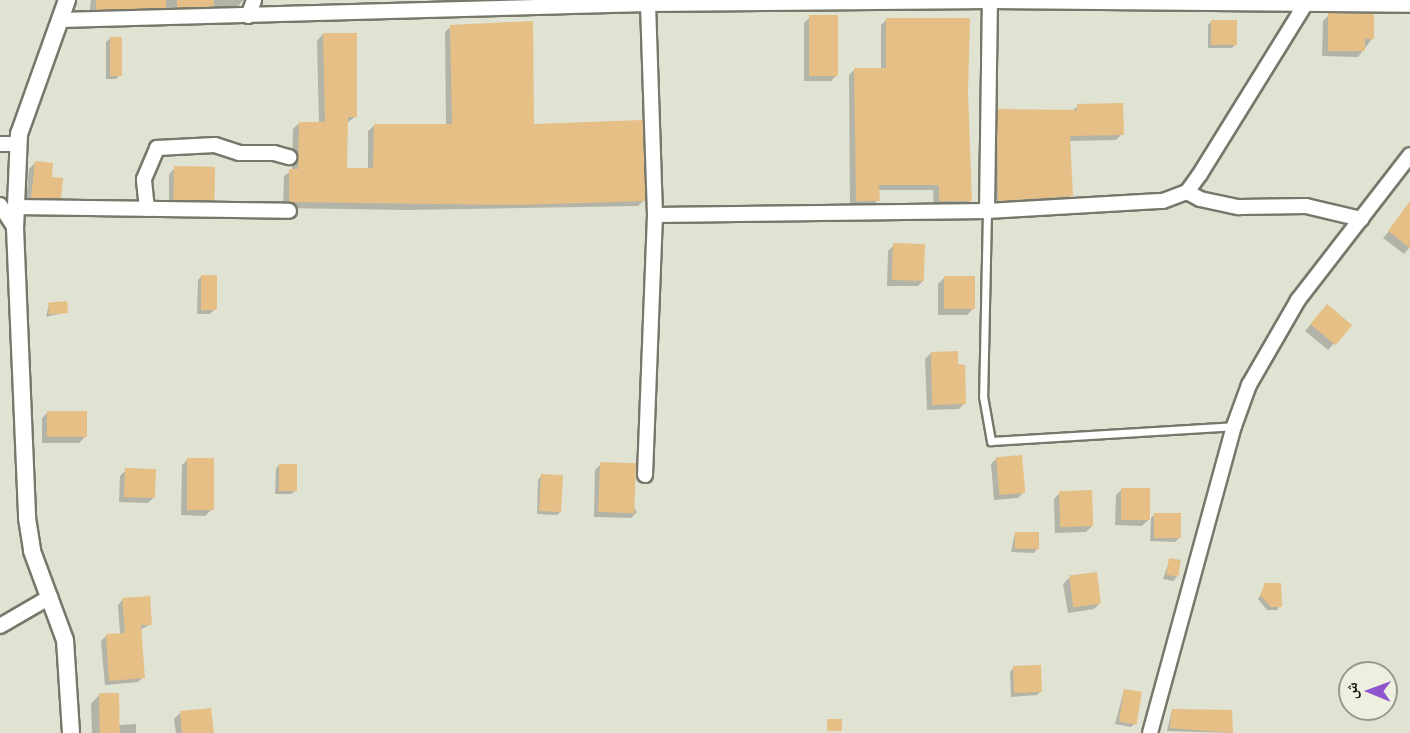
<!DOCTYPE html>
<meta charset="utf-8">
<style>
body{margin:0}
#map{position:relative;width:1410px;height:733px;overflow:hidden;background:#e0e2d2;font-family:Roboto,"Noto Naskh Arabic",sans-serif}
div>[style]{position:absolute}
.shadow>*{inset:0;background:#0003}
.building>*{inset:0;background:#e5bf86;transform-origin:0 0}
.roads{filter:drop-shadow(2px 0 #77786a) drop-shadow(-2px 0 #77786a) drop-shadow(0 2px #77786a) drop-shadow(0 -2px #77786a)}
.service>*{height:7px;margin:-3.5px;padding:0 3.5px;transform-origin:3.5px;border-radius:3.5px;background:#fff}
.minor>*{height:14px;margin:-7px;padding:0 7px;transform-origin:7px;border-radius:7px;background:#fff}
.tertiary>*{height:16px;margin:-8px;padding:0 8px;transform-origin:8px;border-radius:8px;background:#fff}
span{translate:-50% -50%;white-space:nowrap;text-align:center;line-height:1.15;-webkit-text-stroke:4.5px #edefdf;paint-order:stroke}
.north{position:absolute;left:1338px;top:661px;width:60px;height:60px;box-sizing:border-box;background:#edefdf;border:2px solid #97998d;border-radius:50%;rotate:271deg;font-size:16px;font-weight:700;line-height:24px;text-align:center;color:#171812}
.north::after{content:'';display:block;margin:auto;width:21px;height:27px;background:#8e55cc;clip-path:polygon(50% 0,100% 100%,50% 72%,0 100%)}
</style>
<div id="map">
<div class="shadow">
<i style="clip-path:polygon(91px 0,243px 0,234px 12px,89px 16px)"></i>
<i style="clip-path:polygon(1329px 15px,1372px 39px,1358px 57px,1322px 56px,1323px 21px)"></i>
<i style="clip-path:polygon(810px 17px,837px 75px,831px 81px,804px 81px,804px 23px)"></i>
<i style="clip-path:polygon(887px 19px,966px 93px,971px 200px,965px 206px,934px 206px,933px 190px,878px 190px,878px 200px,872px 206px,850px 206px,849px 75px,855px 69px,881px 69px,881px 25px)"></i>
<i style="clip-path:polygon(1212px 21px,1236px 44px,1232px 48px,1208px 48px,1208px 25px)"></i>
<i style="clip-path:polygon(451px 26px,532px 125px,644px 200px,638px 206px,407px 210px,283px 208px,284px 176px,292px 170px,293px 129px,299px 123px,319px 124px,317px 41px,323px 34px,356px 116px,347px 123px,346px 169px,368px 169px,368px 131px,375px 125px,446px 126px,445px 32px)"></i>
<i style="clip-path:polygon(110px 38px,120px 75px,116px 79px,106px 79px,106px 42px)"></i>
<i style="clip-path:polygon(1078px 106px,1122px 134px,1116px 140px,1068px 141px,1071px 195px,1065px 201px,993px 207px,992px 117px,998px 111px,1071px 112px)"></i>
<i style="clip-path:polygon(35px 163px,50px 178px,60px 198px,54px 204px,26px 203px,29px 169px)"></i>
<i style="clip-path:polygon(175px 168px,213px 200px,207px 206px,169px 206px,169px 174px)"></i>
<i style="clip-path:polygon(1410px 207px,1410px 247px,1404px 254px,1383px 238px)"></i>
<i style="clip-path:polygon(894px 245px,924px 280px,918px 286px,887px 286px,888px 251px)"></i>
<i style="clip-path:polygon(202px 276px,214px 310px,210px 314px,197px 314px,198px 280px)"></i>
<i style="clip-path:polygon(944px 278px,973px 309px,967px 315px,938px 315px,938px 284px)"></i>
<i style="clip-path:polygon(49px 304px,67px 312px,46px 317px)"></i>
<i style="clip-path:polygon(1321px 312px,1350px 325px,1328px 350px,1305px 331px)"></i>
<i style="clip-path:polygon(931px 353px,957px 365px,965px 403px,959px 409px,927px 410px,925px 359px)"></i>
<i style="clip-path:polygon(48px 412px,85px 437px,79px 443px,42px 443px,42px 418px)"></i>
<i style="clip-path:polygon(997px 458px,1024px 492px,1018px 498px,994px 500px,991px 464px)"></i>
<i style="clip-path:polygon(188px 459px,211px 510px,205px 516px,181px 515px,182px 465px)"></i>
<i style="clip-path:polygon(601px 464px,637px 512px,631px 518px,594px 517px,595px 470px)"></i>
<i style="clip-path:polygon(279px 465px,295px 491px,291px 494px,275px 494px,276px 469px)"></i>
<i style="clip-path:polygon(126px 470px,154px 497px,148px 503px,119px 502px,120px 476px)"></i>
<i style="clip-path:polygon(541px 476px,561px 511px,557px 515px,537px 514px,538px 480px)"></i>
<i style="clip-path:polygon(1122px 489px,1148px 520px,1142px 526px,1115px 525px,1116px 495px)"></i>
<i style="clip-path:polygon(1060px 493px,1092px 526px,1086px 532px,1055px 533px,1054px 499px)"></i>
<i style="clip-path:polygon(1155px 514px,1179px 538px,1175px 542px,1150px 541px,1151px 518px)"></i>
<i style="clip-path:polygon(1015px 533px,1037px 549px,1034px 553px,1011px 552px)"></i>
<i style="clip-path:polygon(1170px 559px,1177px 577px,1173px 581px,1163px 579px)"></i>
<i style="clip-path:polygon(1069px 578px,1100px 603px,1094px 609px,1068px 613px,1063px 584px)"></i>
<i style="clip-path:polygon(1266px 584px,1280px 606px,1277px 610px,1267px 610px,1258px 599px)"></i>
<i style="clip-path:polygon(123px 599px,151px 624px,140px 630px,143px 677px,138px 682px,105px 685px,101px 641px,107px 635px,120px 634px,118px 605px)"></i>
<i style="clip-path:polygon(1013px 668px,1041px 691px,1037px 695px,1011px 697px,1010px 672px)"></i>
<i style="clip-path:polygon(1124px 690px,1135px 723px,1131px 727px,1115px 724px)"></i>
<i style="clip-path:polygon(99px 695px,119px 725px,136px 724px,136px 733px,92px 733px,91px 704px)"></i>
<i style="clip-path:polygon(1172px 710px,1230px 711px,1232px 733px,1167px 731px)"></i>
<i style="clip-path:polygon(180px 713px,212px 733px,176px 733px,174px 719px)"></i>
</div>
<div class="building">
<i style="clip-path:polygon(96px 0,166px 0,166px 8px,96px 10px)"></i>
<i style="left:177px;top:0;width:37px;height:8px"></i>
<i style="clip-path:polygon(1328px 13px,1374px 14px,1374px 39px,1365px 39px,1365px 51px,1328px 51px)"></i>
<i style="left:838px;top:15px;width:61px;height:29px;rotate:90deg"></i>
<i style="clip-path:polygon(886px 18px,970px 18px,968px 93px,972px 201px,939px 201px,939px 185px,879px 185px,880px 201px,856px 201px,854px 68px,886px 68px)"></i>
<i style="left:1211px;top:20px;width:26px;height:25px"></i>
<i style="clip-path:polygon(533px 21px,534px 124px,643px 120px,646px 201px,519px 205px,289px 202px,289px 169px,298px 169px,299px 122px,325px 122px,323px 33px,357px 33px,357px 117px,348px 117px,347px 168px,373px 168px,374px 124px,452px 124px,450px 25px)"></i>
<i style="left:110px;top:37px;width:12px;height:39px"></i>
<i style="clip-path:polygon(1123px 103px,1124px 135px,1070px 136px,1073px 196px,998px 201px,997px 109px,1077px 110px,1077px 104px)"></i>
<i style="clip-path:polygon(35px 161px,53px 163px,52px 177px,63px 178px,61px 199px,31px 198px)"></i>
<i style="left:174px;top:166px;width:41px;height:34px;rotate:1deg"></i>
<i style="clip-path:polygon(1410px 201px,1410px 248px,1388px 231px)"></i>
<i style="left:893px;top:243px;width:32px;height:37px;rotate:2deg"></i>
<i style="left:201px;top:275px;width:16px;height:35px"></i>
<i style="left:944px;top:276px;width:31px;height:33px"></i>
<i style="left:67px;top:301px;width:12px;height:19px;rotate:85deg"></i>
<i style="left:1327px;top:304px;width:33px;height:26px;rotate:40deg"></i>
<i style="clip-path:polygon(958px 351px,958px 364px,965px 365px,966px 404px,932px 405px,931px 352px)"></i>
<i style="left:47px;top:411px;width:40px;height:26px"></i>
<i style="left:1022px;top:455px;width:38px;height:26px;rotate:85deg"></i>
<i style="left:187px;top:458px;width:27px;height:52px"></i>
<i style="left:600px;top:462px;width:36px;height:50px;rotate:2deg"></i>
<i style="left:279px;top:464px;width:18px;height:27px"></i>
<i style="left:125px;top:468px;width:31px;height:29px;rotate:2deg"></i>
<i style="left:541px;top:474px;width:22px;height:37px;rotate:3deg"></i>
<i style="left:1121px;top:488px;width:29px;height:32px"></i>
<i style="left:1092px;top:490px;width:36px;height:33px;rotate:88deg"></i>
<i style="left:1154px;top:513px;width:27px;height:25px"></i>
<i style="left:1015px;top:532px;width:24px;height:17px"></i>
<i style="left:1169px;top:558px;width:12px;height:17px;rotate:9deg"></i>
<i style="left:1097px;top:572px;width:32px;height:28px;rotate:83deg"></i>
<i style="clip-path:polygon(1265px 583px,1281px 583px,1282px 607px,1271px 607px,1260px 595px)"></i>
<i style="clip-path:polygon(150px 596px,152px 625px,141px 625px,145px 678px,109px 681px,106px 634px,125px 633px,122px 598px)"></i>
<i style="left:1041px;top:665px;width:27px;height:28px;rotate:88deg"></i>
<i style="left:1124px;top:689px;width:18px;height:33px;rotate:9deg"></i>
<i style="left:119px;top:693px;width:40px;height:20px;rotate:89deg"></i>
<i style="clip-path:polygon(211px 708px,214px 733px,182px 733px,180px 711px)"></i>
<i style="clip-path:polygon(1172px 709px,1232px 710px,1233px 733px,1170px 728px)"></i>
<i style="left:827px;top:719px;width:15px;height:12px"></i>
</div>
<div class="roads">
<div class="service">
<i style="left:987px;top:211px;width:185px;rotate:91.2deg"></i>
<i style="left:983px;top:396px;width:46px;rotate:79.9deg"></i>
<i style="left:991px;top:441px;width:243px;rotate:-3.5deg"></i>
</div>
<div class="minor">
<i style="left:248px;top:16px;width:17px;rotate:-69deg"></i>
<i style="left:60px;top:20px;width:589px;rotate:-1.56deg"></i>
<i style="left:649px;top:4px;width:341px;rotate:-0.5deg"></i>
<i style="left:990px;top:1px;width:420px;rotate:0.5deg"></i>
<i style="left:0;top:144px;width:17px"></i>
<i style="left:1187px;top:192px;width:15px;rotate:28deg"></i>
<i style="left:1200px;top:199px;width:40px;rotate:12deg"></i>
<i style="left:1239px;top:207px;width:67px;rotate:-0.9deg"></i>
<i style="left:1306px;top:206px;width:57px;rotate:13.3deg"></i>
<i style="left:0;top:205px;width:27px;rotate:57deg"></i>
<i style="left:15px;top:207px;width:274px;rotate:0.8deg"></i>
<i style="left:147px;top:209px;width:30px;rotate:-96deg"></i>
<i style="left:144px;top:179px;width:34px;rotate:-67deg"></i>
<i style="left:157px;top:148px;width:58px;rotate:-3deg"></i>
<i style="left:215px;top:145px;width:25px;rotate:18deg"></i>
<i style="left:239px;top:153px;width:35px"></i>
<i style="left:274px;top:153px;width:16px;rotate:15deg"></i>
<i style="left:987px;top:211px;width:211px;rotate:-89.2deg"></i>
<i style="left:655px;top:215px;width:332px;rotate:-0.7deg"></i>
<i style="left:987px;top:211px;width:176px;rotate:-3.3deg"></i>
<i style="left:1163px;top:201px;width:26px;rotate:-21deg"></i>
<i style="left:1187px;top:192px;width:22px;rotate:-54deg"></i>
<i style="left:1200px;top:174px;width:205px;rotate:-58.2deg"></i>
<i style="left:645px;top:475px;width:260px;rotate:-87.8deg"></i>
<i style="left:655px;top:215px;width:215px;rotate:-91.9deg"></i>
<i style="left:0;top:626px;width:58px;rotate:-30.1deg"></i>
<i style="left:1150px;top:733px;width:318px;rotate:-74.7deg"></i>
<i style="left:1234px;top:426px;width:44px;rotate:-69.9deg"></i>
<i style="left:1249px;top:385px;width:98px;rotate:-60deg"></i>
<i style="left:1298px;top:300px;width:183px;rotate:-52.3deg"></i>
</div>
<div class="tertiary">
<i style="left:67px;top:0;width:142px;rotate:109.7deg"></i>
<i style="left:19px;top:134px;width:94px;rotate:92.4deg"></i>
<i style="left:15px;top:228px;width:290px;rotate:87.6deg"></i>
<i style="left:27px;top:518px;width:33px;rotate:81deg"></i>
<i style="left:32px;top:551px;width:95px;rotate:69.7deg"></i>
<i style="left:65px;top:640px;width:93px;rotate:86.3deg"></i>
</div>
</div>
<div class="north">ش</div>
</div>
